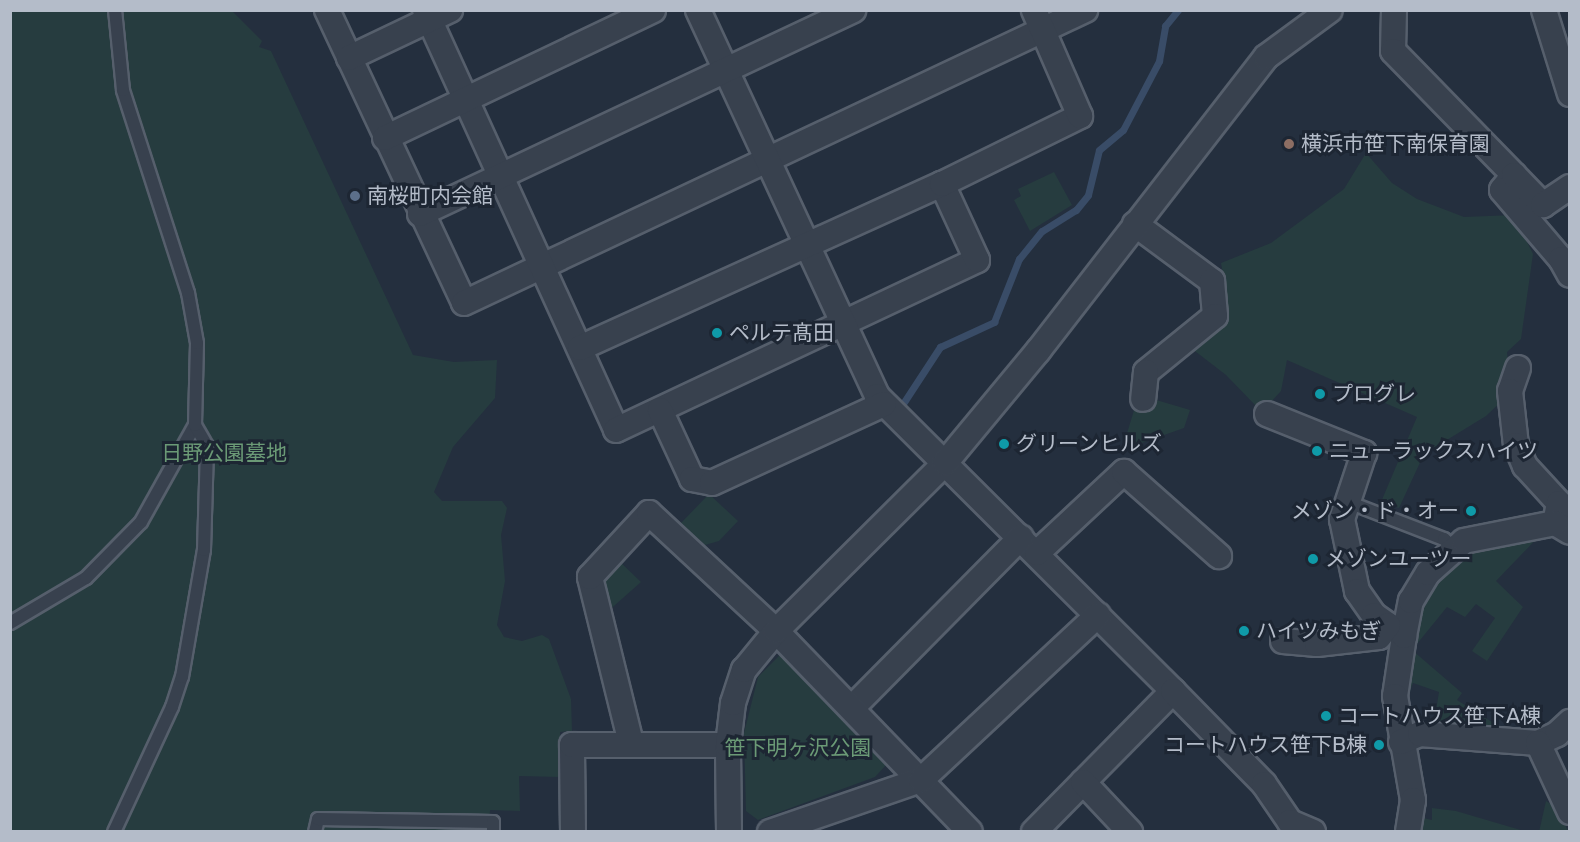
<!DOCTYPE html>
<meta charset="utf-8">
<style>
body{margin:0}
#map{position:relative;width:1580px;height:842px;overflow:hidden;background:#242f3e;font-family:Rubik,"Noto Sans JP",sans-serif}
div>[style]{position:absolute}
.green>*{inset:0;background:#263c3f}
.stream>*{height:7px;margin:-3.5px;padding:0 3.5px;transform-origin:3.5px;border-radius:3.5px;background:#394c67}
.roads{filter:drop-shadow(2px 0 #565f6c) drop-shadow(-2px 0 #565f6c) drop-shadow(0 2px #565f6c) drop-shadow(0 -2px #565f6c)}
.lane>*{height:12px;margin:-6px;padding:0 6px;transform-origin:6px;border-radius:6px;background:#38414e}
.street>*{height:24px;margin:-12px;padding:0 12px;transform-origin:12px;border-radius:12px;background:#38414e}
.dots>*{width:16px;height:16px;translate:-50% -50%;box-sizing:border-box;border:3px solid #1d2633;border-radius:50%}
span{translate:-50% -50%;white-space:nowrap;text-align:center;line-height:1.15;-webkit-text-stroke:6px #1d2633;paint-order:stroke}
.poi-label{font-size:21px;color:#b4bcc9}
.left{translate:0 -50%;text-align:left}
.right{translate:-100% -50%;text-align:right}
.park-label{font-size:21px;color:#6b9a76}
.frame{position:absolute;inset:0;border:12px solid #b4bcc9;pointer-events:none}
</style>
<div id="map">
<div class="green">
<i style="clip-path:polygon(10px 11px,232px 11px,262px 41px,259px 47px,271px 51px,413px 355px,454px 362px,497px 360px,495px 398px,453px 447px,434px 492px,442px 501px,502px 501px,507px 508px,501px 535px,505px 581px,497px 625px,504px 637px,522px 641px,542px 635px,549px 639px,571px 699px,572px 731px,560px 732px,560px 777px,519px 776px,520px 811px,490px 810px,489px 831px,11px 831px)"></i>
<i style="clip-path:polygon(1366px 153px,1392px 183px,1417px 199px,1464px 217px,1514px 215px,1533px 254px,1521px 339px,1507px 352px,1509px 371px,1503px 400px,1486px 416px,1424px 454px,1399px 508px,1381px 502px,1417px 417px,1287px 360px,1281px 391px,1269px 404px,1256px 406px,1226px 375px,1191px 348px,1218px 302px,1227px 295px,1221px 263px,1271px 243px,1344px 189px)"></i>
<i style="clip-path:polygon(1054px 172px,1072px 205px,1030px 231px,1014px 200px,1021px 196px,1018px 189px)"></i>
<i style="clip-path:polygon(1153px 399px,1190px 410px,1184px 428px,1133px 446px,1124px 443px,1135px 407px,1149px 411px)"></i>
<i style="clip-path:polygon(709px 494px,738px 521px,719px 541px,705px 545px,681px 523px)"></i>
<i style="clip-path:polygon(1546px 529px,1496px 581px,1523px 607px,1487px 661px,1472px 651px,1495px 618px,1476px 604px,1465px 617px,1447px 607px,1412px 650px,1462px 693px,1457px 700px,1519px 739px,1433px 729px,1439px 692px,1413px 683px,1406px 702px,1400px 700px,1417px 614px,1437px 573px,1466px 548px)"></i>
<i style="clip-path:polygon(616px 558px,641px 582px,606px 613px,596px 579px)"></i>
<i style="clip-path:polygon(781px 654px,887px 764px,875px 777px,758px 820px,746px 811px,744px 733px,758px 677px)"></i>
<i style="clip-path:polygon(1546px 801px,1556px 807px,1568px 831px,1539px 832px)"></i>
<i style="clip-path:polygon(1432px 808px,1456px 811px,1524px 831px,1416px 832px,1419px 817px,1432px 820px)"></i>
</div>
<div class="stream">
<i style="left:904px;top:402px;width:66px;rotate:-56.8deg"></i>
<i style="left:940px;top:347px;width:60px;rotate:-24.8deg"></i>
<i style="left:994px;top:322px;width:68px;rotate:-68.4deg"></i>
<i style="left:1019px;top:259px;width:36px;rotate:-51deg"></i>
<i style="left:1042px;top:231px;width:40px;rotate:-32deg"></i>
<i style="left:1076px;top:210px;width:19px;rotate:-51deg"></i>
<i style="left:1088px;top:195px;width:46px;rotate:-76.3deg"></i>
<i style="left:1099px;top:150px;width:31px;rotate:-40deg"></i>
<i style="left:1123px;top:130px;width:78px;rotate:-62.4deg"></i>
<i style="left:1159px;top:61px;width:36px;rotate:-80deg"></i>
<i style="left:1165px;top:26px;width:21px;rotate:-51deg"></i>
</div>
<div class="roads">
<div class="lane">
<i style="left:1348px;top:502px;width:103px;rotate:21.1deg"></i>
<i style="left:1444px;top:539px;width:15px;rotate:42deg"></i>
<i style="left:10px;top:623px;width:88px;rotate:-30.6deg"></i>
<i style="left:86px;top:578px;width:78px;rotate:-45.5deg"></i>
<i style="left:141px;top:522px;width:111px;rotate:-60.9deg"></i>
<i style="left:114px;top:832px;width:138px;rotate:-65.1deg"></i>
<i style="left:172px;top:707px;width:32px;rotate:-72deg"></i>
<i style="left:182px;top:677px;width:129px;rotate:-80.2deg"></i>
<i style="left:204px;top:550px;width:104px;rotate:-88.3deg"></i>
<i style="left:207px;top:446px;width:24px;rotate:-120deg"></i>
<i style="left:195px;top:425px;width:82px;rotate:-88.6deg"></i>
<i style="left:197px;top:343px;width:51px;rotate:-100.2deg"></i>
<i style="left:188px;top:293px;width:213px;rotate:-107.8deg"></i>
<i style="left:123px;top:90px;width:80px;rotate:-95.7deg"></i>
<i style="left:315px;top:832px;width:13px;rotate:-77deg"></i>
<i style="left:318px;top:819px;width:175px;rotate:1deg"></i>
<i style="left:493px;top:822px;width:10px;rotate:90deg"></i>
</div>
<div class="street">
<i style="left:327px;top:10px;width:323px;rotate:64.9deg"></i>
<i style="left:464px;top:303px;width:687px;rotate:-25.26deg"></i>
<i style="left:425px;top:10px;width:461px;rotate:65.5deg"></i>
<i style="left:616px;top:430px;width:399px;rotate:-25.2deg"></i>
<i style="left:977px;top:260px;width:84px;rotate:-114.7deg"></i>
<i style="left:698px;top:10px;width:425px;rotate:65.1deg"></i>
<i style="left:877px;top:396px;width:418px;rotate:44.9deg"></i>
<i style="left:1173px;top:691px;width:198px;rotate:134.6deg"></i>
<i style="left:1394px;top:10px;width:41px;rotate:91.4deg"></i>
<i style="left:1393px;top:51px;width:173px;rotate:45.7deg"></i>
<i style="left:1514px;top:175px;width:19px;rotate:129deg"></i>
<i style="left:1502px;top:190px;width:91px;rotate:49.5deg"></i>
<i style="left:1561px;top:259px;width:18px;rotate:61deg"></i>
<i style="left:1544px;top:10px;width:88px;rotate:72.8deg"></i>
<i style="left:349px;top:58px;width:112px;rotate:-25.4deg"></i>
<i style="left:385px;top:138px;width:297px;rotate:-25.5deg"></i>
<i style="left:1514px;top:175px;width:42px;rotate:46deg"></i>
<i style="left:1543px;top:205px;width:32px;rotate:-34deg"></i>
<i style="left:420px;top:214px;width:479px;rotate:-25.2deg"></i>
<i style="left:1135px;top:224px;width:96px;rotate:36.5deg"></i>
<i style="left:1212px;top:281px;width:35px;rotate:85deg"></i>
<i style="left:1215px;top:316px;width:89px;rotate:140.9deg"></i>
<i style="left:1146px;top:372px;width:27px;rotate:96deg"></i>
<i style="left:580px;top:348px;width:397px;rotate:-24.4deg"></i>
<i style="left:942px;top:184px;width:154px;rotate:-26.2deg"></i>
<i style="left:1080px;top:116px;width:116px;rotate:-113.5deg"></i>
<i style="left:1518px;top:368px;width:24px;rotate:109deg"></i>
<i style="left:1510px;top:391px;width:54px;rotate:83.7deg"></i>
<i style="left:1516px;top:445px;width:23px;rotate:67deg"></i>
<i style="left:1525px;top:466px;width:50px;rotate:47.4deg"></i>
<i style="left:1559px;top:503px;width:20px;rotate:101deg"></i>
<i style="left:1555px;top:523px;width:17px;rotate:31deg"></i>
<i style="left:660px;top:410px;width:76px;rotate:65.1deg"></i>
<i style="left:692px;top:479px;width:20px;rotate:11deg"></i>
<i style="left:712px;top:483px;width:189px;rotate:-24.7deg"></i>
<i style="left:1267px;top:414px;width:105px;rotate:21.9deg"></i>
<i style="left:1364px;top:453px;width:70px;rotate:108.4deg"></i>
<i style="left:1342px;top:519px;width:74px;rotate:78.2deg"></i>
<i style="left:1357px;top:591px;width:29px;rotate:55deg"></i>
<i style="left:1374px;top:615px;width:37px;rotate:35deg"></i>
<i style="left:1404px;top:636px;width:61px;rotate:98.5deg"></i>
<i style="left:1395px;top:696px;width:106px;rotate:80.2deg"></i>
<i style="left:1413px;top:800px;width:32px;rotate:99deg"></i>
<i style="left:1037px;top:553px;width:119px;rotate:-43deg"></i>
<i style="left:1124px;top:472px;width:127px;rotate:41.5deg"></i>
<i style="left:1404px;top:636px;width:36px;rotate:-79deg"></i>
<i style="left:1411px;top:601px;width:33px;rotate:-59deg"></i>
<i style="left:1428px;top:573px;width:48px;rotate:-41.6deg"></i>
<i style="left:1464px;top:541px;width:93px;rotate:-11.2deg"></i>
<i style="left:1283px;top:641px;width:34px;rotate:5deg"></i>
<i style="left:1317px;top:644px;width:62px;rotate:-6.4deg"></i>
<i style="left:1379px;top:637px;width:15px;rotate:-53deg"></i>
<i style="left:1173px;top:691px;width:130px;rotate:45.6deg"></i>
<i style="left:1264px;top:784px;width:46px;rotate:55.6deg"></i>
<i style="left:1290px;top:822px;width:25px;rotate:23deg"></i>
<i style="left:852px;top:708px;width:240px;rotate:-45.3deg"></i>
<i style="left:1401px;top:742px;width:21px;rotate:-23deg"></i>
<i style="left:1420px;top:734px;width:118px;rotate:4.4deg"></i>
<i style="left:1538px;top:743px;width:21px;rotate:-25deg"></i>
<i style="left:1557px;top:734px;width:18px;rotate:-43deg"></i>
<i style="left:631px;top:743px;width:171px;rotate:-103.9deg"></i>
<i style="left:590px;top:577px;width:87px;rotate:-47.3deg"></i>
<i style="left:649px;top:513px;width:173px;rotate:42.9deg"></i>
<i style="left:776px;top:631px;width:279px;rotate:46deg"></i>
<i style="left:1538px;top:743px;width:76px;rotate:65.1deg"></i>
<i style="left:1083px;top:782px;width:69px;rotate:46.8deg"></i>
<i style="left:573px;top:832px;width:87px;rotate:-90.7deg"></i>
<i style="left:572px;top:745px;width:156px"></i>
<i style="left:729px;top:832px;width:87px;rotate:-90.7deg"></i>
<i style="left:728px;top:745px;width:42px;rotate:-83.2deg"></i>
<i style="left:733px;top:703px;width:35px;rotate:-72deg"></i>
<i style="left:744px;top:670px;width:50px;rotate:-50.6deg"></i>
<i style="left:776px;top:631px;width:238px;rotate:-44.8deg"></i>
<i style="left:945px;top:463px;width:146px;rotate:-50.3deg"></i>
<i style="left:1038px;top:351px;width:372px;rotate:-52.2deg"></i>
<i style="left:1266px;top:57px;width:79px;rotate:-36.3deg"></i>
<i style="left:770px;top:832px;width:160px;rotate:-19deg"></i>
<i style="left:921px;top:780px;width:242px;rotate:-43deg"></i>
</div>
</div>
<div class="dots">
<i style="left:1289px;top:144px;background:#8d6e63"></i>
<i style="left:355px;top:196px;background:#5c6f8a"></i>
<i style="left:717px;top:333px;background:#0f9aa8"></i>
<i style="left:1320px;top:394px;background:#0f9aa8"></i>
<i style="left:1004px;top:444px;background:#0f9aa8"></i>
<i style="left:1317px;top:451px;background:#0f9aa8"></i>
<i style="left:1471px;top:511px;background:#0f9aa8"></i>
<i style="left:1313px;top:559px;background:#0f9aa8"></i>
<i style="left:1244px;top:631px;background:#0f9aa8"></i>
<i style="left:1326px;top:716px;background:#0f9aa8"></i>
<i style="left:1379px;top:745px;background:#0f9aa8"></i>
</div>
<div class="poi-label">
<span class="left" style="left:1301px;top:144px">横浜市笹下南保育園</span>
<span class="left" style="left:367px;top:196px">南桜町内会館</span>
<span class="left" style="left:729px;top:333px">ペルテ髙田</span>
<span class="left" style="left:1332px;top:394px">プログレ</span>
<span class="left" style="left:1016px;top:444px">グリーンヒルズ</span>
<span class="left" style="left:1329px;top:451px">ニューラックスハイツ</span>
<span class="right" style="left:1459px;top:511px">メゾン・ド・オー</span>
<span class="left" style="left:1325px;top:559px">メゾンユーツー</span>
<span class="left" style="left:1256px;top:631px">ハイツみもぎ</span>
<span class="left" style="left:1338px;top:716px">コートハウス笹下A棟</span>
<span class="right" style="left:1367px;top:745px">コートハウス笹下B棟</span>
</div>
<div class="park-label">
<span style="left:224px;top:453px">日野公園墓地</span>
<span style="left:798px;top:748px">笹下明ヶ沢公園</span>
</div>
<div class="frame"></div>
</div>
